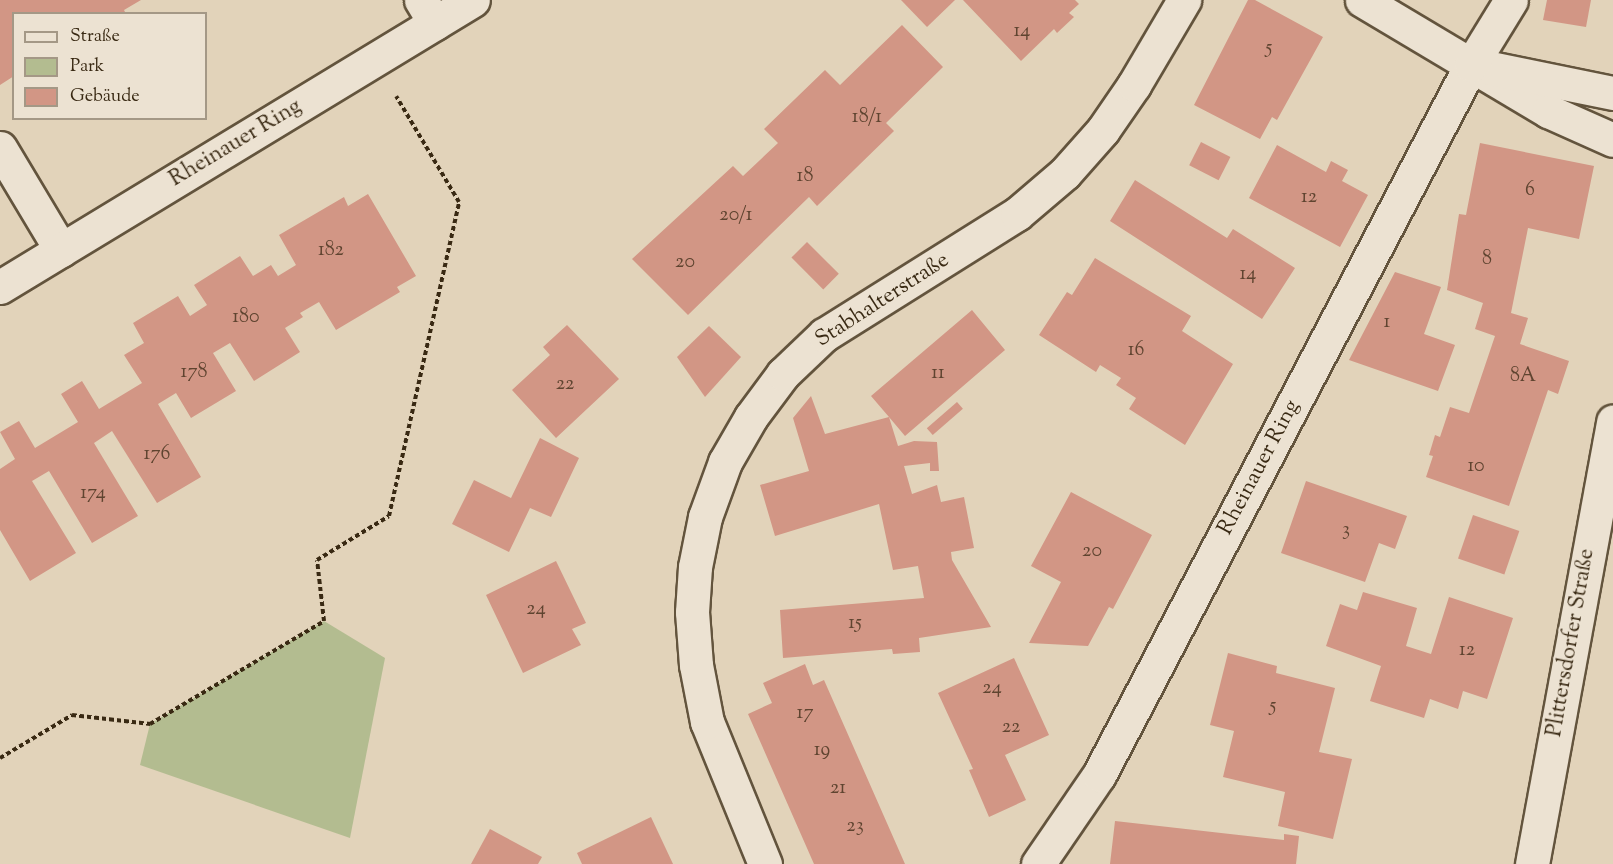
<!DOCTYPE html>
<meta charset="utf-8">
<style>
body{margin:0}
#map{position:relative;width:1613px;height:864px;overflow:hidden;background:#e2d3ba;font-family:"Sorts Mill Goudy",serif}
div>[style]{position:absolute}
.green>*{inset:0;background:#b3bc90}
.building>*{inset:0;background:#d29685;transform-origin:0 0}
.path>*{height:4px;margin-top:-2px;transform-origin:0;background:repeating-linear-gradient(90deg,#392913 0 4.5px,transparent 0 7.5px)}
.roads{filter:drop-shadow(2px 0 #63543d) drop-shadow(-2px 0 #63543d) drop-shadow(0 2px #63543d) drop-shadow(0 -2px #63543d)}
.minor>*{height:33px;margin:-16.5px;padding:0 16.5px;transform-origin:16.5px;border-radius:16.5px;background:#ece2d2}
span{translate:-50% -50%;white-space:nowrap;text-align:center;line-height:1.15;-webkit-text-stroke:4.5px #ece2d2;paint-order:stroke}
.number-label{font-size:20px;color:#5f4430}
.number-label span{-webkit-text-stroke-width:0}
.street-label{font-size:22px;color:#392913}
.legend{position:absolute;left:12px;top:12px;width:195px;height:108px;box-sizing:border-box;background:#ece2d2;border:2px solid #a49886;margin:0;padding:8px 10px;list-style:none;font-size:18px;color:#392913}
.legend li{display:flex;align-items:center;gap:12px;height:30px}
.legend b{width:30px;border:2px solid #a49886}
</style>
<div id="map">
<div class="green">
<i style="clip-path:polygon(324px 621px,385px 658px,350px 838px,140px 765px,150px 724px)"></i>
</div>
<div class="building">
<i style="clip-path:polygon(0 0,141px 0,124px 10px,126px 14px,14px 14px,14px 76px,0 85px)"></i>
<i style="clip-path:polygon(901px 0,955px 0,927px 27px)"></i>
<i style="clip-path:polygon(963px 0,1075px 0,1079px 4px,1069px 13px,1074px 17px,1057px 33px,1054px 29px,1021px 61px)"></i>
<i style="clip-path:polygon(1248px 0,1255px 0,1323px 37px,1277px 120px,1272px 117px,1260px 139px,1194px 105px)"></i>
<i style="clip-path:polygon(1547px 0,1591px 0,1586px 27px,1543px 20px)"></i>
<i style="clip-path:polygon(902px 25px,943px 67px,886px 123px,894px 131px,817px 206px,809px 197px,688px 315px,632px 259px,733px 166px,743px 176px,778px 143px,764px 129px,825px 70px,840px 85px)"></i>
<i style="left:1201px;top:142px;width:33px;height:26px;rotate:27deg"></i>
<i style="clip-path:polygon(1480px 143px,1594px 166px,1579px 239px,1528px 228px,1511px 313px,1528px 318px,1520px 344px,1569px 361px,1558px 394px,1548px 390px,1509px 506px,1426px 477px,1433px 456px,1429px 455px,1435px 435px,1440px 437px,1450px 407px,1469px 413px,1495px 336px,1475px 329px,1483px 303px,1447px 290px,1459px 214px,1466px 215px)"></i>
<i style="clip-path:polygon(1277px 145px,1326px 172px,1331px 161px,1348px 170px,1342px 181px,1368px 195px,1340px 247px,1249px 198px)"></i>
<i style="clip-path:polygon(1135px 180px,1227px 238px,1233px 229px,1295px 268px,1262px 319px,1110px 221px)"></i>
<i style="clip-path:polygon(368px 194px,416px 276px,397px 287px,400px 292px,336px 330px,319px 302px,300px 313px,303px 317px,285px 328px,300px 352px,254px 381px,230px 343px,213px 353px,236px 391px,191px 418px,176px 393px,158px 404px,201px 477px,157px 503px,112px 431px,94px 443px,138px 516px,92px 543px,49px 471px,32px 481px,76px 553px,30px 581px,0 530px,0 469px,15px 459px,0 432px,19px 421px,35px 448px,78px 422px,61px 394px,82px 381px,99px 409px,142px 383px,124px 355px,144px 343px,133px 323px,178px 296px,190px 316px,207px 305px,194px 285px,240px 256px,253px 276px,271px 265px,278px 276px,296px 265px,279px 235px,344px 197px,348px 206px)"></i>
<i style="left:807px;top:242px;width:45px;height:22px;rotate:45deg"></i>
<i style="clip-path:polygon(1095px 258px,1191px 316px,1182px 331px,1233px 364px,1185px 445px,1129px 409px,1136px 398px,1116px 385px,1121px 378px,1100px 365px,1096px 372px,1039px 335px,1067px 292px,1072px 295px)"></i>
<i style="clip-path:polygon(1395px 272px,1441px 287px,1424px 334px,1455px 345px,1438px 391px,1349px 360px)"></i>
<i style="clip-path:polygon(972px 310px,1005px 350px,905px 436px,889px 417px,898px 446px,914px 441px,937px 442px,939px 471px,930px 471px,930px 463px,904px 466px,912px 494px,937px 485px,941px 502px,964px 497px,974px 548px,951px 552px,952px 560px,991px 627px,919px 638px,920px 652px,893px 654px,892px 649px,783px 658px,780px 610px,924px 598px,918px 566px,893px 570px,879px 504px,775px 536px,760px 485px,809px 471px,793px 418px,811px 396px,825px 434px,889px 417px,871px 396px)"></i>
<i style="clip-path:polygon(567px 325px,619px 379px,556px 438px,512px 390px,550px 355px,543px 347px)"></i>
<i style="clip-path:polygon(709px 326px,741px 357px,705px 397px,677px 357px)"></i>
<i style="left:957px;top:402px;width:9px;height:40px;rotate:49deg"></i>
<i style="clip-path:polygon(540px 438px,579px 458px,551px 517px,530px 508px,509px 552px,452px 524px,474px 480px,511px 498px)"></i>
<i style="clip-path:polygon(1306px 481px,1407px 516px,1395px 549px,1379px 543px,1365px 582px,1281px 553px)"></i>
<i style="clip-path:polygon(1071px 492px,1152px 535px,1113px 609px,1109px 607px,1088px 646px,1029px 643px,1061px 582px,1031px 566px)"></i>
<i style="left:1473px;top:515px;width:49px;height:46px;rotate:19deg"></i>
<i style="clip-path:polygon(556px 561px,586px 623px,572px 629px,581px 645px,523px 673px,486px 595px)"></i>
<i style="clip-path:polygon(1363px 592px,1417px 608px,1406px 646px,1431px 654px,1449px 597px,1513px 618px,1487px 699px,1463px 691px,1458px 709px,1430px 699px,1424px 718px,1370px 701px,1381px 666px,1326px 646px,1340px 604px,1357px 610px)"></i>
<i style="clip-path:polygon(1228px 653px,1277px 666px,1276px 673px,1335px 688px,1319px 752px,1352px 759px,1333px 839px,1278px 826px,1285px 792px,1223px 777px,1234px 731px,1210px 725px)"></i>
<i style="clip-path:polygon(1014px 658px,1049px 735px,1005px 755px,1026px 800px,989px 817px,969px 770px,973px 769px,938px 693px)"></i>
<i style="clip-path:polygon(805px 664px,813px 685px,824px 680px,905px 864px,814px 864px,748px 714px,772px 703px,763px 683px)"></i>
<i style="clip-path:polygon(651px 817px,673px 864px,582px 864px,577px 853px)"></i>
<i style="clip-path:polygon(1115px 821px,1284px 840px,1284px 834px,1299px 836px,1296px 864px,1110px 864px)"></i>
<i style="clip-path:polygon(490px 829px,542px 857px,538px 864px,471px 864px)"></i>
</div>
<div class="path">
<i style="left:0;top:758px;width:84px;rotate:-30.8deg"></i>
<i style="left:72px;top:715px;width:79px;rotate:6.6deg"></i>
<i style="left:150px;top:724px;width:202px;rotate:-30.6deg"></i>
<i style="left:324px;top:621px;width:61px;rotate:-96.5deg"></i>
<i style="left:317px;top:560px;width:84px;rotate:-31.4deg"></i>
<i style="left:389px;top:516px;width:322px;rotate:-77.4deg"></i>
<i style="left:459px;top:202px;width:123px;rotate:-120.7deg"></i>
</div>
<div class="roads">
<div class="minor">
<i style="left:421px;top:0;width:27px;rotate:59deg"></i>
<i style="left:1362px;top:0;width:217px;rotate:30.8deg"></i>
<i style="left:1548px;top:111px;width:71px;rotate:24deg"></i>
<i style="left:1490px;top:68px;width:126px;rotate:11.5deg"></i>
<i style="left:0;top:148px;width:119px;rotate:59.1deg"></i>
<i style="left:0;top:287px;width:553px;rotate:-31.25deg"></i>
<i style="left:765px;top:864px;width:153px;rotate:-112.2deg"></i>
<i style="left:707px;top:722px;width:58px;rotate:-100.9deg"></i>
<i style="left:696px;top:665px;width:53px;rotate:-94.3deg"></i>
<i style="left:692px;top:612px;width:45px;rotate:-86.2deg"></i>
<i style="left:695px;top:567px;width:51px;rotate:-78.7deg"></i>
<i style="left:705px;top:517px;width:59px;rotate:-70deg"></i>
<i style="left:725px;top:462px;width:52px;rotate:-60deg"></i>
<i style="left:751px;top:417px;width:54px;rotate:-53.3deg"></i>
<i style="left:783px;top:374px;width:57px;rotate:-43.6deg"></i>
<i style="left:824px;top:335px;width:228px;rotate:-32.1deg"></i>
<i style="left:1017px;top:214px;width:63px;rotate:-40.5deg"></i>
<i style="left:1065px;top:173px;width:57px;rotate:-48.5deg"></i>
<i style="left:1103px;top:130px;width:55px;rotate:-55.4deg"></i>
<i style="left:1134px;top:85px;width:99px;rotate:-59.5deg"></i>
<i style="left:1038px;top:864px;width:108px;rotate:-55.6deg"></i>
<i style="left:1099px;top:775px;width:802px;rotate:-62.35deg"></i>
<i style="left:1471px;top:65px;width:76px;rotate:-58.4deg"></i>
<i style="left:1532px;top:864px;width:450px;rotate:-79.6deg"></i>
</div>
</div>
<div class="number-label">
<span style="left:1022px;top:31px">14</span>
<span style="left:1269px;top:48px">5</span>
<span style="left:867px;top:117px">18/1</span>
<span style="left:805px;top:176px">18</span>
<span style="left:1530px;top:190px">6</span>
<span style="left:1309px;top:197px">12</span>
<span style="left:736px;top:215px">20/1</span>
<span style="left:331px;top:250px">182</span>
<span style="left:1487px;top:259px">8</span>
<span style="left:685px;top:262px">20</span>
<span style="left:1248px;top:274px">14</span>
<span style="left:246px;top:317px">180</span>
<span style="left:1387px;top:322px">1</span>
<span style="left:1136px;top:350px">16</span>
<span style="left:194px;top:372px">178</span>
<span style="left:938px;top:373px">11</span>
<span style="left:1523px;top:376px">8A</span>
<span style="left:565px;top:384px">22</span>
<span style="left:157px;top:454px">176</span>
<span style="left:1476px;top:466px">10</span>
<span style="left:93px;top:493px">174</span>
<span style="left:1346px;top:530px">3</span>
<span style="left:1092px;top:551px">20</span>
<span style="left:536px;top:609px">24</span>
<span style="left:855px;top:623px">15</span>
<span style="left:1467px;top:650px">12</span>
<span style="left:992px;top:688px">24</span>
<span style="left:1273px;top:706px">5</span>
<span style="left:805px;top:713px">17</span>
<span style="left:1011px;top:727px">22</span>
<span style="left:822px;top:750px">19</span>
<span style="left:838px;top:788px">21</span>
<span style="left:855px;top:826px">23</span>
</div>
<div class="street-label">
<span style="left:236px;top:144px;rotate:-31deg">Rheinauer Ring</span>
<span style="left:883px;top:301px;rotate:-33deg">Stabhalterstraße</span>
<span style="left:1260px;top:468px;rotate:-62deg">Rheinauer Ring</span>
<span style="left:1572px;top:643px;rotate:-80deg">Plittersdorfer Straße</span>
</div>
<ul class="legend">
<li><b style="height:8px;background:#ece2d2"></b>Straße</li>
<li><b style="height:16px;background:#b3bc90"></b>Park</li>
<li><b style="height:16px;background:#d29685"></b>Gebäude</li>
</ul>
</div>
